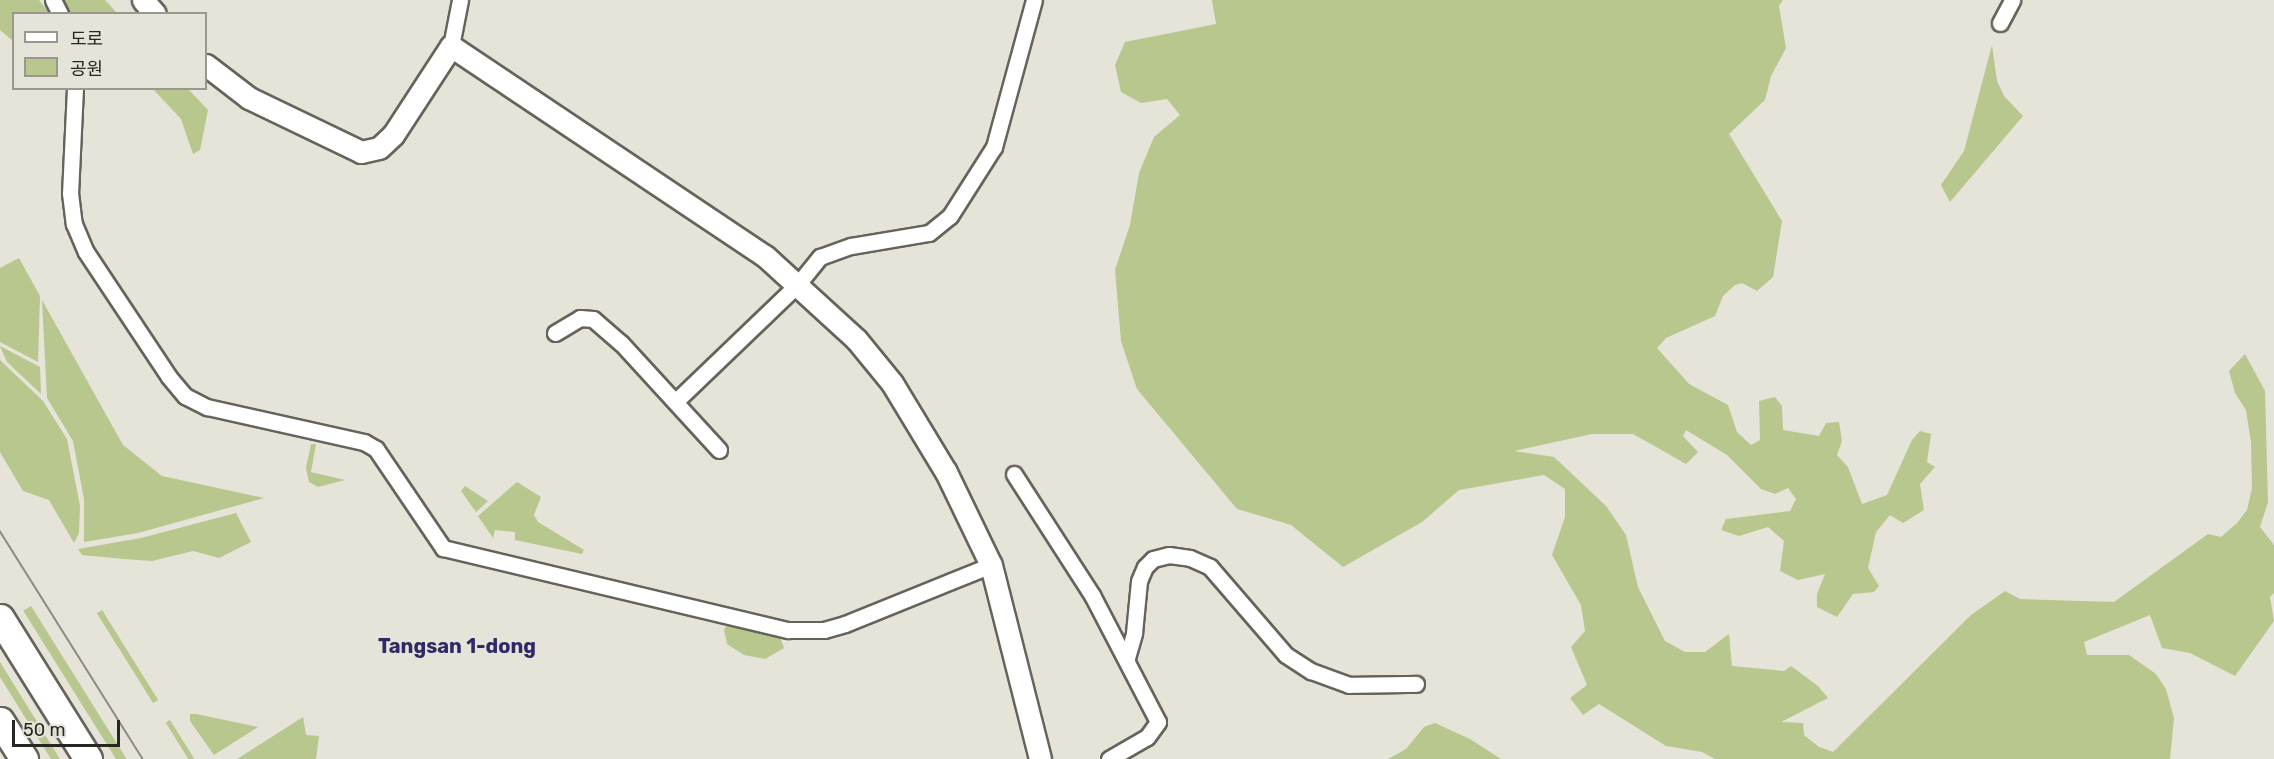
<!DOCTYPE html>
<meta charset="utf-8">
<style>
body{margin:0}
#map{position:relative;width:2274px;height:759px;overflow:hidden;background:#e6e3d8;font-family:Rubik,"Noto Sans KR",sans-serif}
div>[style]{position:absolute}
.green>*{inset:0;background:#b8c78d;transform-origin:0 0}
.roads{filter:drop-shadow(2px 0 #66645a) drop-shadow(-2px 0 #66645a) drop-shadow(0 2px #66645a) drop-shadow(0 -2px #66645a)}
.street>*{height:15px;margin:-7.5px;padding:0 7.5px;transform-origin:7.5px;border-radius:7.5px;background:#fff}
.secondary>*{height:21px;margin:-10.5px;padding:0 10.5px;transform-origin:10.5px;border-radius:10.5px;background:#fff}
.highway>*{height:27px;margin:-13.5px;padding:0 13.5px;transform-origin:13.5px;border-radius:13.5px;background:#fff}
.tram>*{height:1.5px;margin:-0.75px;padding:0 0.75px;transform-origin:0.75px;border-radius:0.75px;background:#8d8b83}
span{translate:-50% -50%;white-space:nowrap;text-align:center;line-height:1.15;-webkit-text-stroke:4.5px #e6e3d8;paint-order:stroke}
.quarter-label{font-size:20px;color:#2f2a65;font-weight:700}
.legend{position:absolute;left:12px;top:12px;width:195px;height:78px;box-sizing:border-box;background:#e6e3d8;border:2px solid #9a978f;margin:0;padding:8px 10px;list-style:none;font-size:18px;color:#272622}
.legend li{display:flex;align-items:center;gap:12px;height:30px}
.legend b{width:30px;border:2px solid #9a978f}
.scale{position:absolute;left:12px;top:720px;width:108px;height:27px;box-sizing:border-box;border:3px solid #272622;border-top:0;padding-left:8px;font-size:18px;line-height:21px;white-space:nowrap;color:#272622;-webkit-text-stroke:4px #e6e3d8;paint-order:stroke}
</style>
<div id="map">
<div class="green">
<i style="clip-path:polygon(0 0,39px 0,49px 13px,14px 14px,13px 41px,0 30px)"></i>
<i style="clip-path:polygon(60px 0,105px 0,117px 13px,66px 13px)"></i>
<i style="clip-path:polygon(1212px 0,1783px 0,1779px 6px,1786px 48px,1771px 76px,1765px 100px,1729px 134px,1782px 221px,1773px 277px,1757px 291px,1742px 283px,1735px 285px,1723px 296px,1715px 316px,1666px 338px,1657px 348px,1689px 384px,1728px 405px,1737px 432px,1751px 445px,1760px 440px,1759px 401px,1775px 397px,1782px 406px,1783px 430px,1819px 436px,1826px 423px,1839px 422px,1842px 441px,1837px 455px,1848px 467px,1862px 504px,1887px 495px,1912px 440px,1920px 431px,1931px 434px,1927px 462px,1935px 467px,1920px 484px,1924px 510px,1903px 523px,1890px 515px,1876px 532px,1868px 568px,1879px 586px,1874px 592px,1853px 594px,1837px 617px,1817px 607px,1817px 594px,1825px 574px,1798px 580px,1780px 571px,1784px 541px,1768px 527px,1739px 536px,1721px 530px,1726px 519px,1790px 511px,1796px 499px,1788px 488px,1775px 494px,1761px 489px,1727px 455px,1686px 430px,1683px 436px,1698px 452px,1686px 464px,1633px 434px,1592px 434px,1514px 451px,1554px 457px,1606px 506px,1626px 535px,1638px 587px,1665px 641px,1685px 652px,1705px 652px,1729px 634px,1732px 666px,1784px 671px,1791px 666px,1818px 686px,1828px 698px,1781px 722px,1803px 723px,1804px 735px,1819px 747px,1833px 752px,1971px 615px,2005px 591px,2020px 599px,2114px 602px,2208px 534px,2221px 537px,2237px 523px,2247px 510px,2252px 488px,2251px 442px,2246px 410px,2235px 393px,2229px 371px,2245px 354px,2265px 391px,2268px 502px,2260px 527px,2274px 545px,2274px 593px,2270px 597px,2274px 621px,2235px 676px,2190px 653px,2162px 648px,2150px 615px,2084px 642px,2087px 655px,2129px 655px,2156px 674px,2166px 689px,2174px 718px,2170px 759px,1715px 759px,1702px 752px,1666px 746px,1599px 704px,1583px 715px,1570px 698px,1587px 685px,1571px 647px,1585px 631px,1581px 605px,1552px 555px,1565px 517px,1565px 489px,1544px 475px,1459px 490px,1422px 522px,1343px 567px,1291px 525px,1237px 509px,1137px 389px,1121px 341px,1115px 270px,1130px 225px,1139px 173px,1154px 137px,1180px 115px,1167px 99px,1141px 103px,1121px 92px,1115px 65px,1125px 42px,1216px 24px)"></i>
<i style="clip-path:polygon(1992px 45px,1997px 81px,2004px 96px,2023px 116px,1950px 202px,1941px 185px,1964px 151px)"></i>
<i style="clip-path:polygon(153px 89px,188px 89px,208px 110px,200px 150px,193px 154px,181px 119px)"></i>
<i style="clip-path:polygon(19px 258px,40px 296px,38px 362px,0 342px,0 268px)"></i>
<i style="clip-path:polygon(42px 300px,123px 445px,162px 476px,264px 498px,138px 533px,84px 542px,84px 499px,73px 441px,47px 398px)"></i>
<i style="clip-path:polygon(0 346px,40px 367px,41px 394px,7px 362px)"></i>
<i style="clip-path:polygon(0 360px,43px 401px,67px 439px,80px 506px,79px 533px,74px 543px,49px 500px,23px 491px,0 452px)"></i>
<i style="clip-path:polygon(311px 444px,316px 444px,311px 472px,345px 480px,318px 487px,309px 482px,306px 468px)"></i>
<i style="clip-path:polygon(517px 482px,541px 497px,534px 515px,538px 522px,584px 550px,582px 554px,515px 540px,515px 532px,495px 530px,493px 538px,478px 516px)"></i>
<i style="clip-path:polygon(465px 486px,488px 501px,476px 512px,461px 491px)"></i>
<i style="clip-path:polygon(236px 513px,251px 542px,219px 558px,193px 551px,152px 561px,124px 559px,82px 555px,78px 549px,141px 538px)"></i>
<i style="left:31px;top:606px;width:181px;height:9px;rotate:58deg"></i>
<i style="left:102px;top:610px;width:106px;height:6px;rotate:58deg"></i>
<i style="clip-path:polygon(728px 623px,771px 632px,780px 637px,784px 648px,765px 659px,744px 655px,727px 644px,724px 630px)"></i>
<i style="clip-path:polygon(0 662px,60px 759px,51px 759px,0 677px)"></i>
<i style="clip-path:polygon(190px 714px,196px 714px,258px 727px,214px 755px,190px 721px)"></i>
<i style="clip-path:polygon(303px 717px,306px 735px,319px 736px,316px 759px,237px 759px)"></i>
<i style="left:170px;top:720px;width:46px;height:5px;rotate:58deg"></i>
<i style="clip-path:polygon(1435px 723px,1470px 739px,1501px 759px,1388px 759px,1406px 749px,1424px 727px)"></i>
</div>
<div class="roads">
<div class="street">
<i style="left:53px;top:0;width:16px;rotate:63deg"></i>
<i style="left:2000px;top:23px;width:26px;rotate:-62deg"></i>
<i style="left:451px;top:46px;width:47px;rotate:-78.9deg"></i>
<i style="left:75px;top:88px;width:105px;rotate:92.7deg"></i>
<i style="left:70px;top:193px;width:31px;rotate:83deg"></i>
<i style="left:74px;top:224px;width:30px;rotate:67deg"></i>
<i style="left:86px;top:252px;width:150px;rotate:56.4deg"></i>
<i style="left:169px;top:377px;width:25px;rotate:50deg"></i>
<i style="left:185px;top:396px;width:25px;rotate:27deg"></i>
<i style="left:207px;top:407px;width:161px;rotate:12.6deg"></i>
<i style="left:364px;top:442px;width:14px;rotate:30deg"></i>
<i style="left:376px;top:449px;width:120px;rotate:55.9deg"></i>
<i style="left:443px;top:548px;width:355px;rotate:13.4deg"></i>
<i style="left:788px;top:630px;width:36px"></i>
<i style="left:824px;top:630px;width:22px;rotate:-16deg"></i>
<i style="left:845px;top:624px;width:157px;rotate:-22deg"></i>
<i style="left:555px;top:333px;width:29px;rotate:-31deg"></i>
<i style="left:580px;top:318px;width:13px;rotate:4deg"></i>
<i style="left:593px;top:319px;width:37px;rotate:41deg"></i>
<i style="left:621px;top:343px;width:145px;rotate:47.5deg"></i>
<i style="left:676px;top:401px;width:169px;rotate:-43.8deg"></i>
<i style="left:798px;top:284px;width:35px;rotate:-51deg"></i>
<i style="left:820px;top:257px;width:33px;rotate:-20deg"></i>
<i style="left:851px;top:246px;width:79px;rotate:-9.5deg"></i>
<i style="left:929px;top:233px;width:27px;rotate:-39deg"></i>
<i style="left:950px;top:216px;width:82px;rotate:-57.5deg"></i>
<i style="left:994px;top:147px;width:152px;rotate:-74.8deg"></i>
<i style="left:1014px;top:474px;width:144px;rotate:57.2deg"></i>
<i style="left:1092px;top:595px;width:143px;rotate:62.5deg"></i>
<i style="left:1158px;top:722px;width:19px;rotate:126deg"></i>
<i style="left:1147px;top:737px;width:44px;rotate:149.9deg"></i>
<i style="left:1127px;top:658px;width:26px;rotate:-74deg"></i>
<i style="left:1134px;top:633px;width:52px;rotate:-84.5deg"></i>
<i style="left:1139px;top:581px;width:15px;rotate:-67deg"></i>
<i style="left:1145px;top:567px;width:11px;rotate:-45deg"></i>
<i style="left:1153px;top:559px;width:16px;rotate:-14deg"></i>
<i style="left:1169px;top:555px;width:21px;rotate:8deg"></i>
<i style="left:1190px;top:558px;width:22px;rotate:24deg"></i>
<i style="left:1210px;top:567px;width:116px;rotate:49.2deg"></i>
<i style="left:1286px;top:655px;width:30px;rotate:33deg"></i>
<i style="left:1311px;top:671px;width:40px;rotate:20.2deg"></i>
<i style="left:1349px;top:685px;width:67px;rotate:-0.9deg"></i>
</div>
<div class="secondary">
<i style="left:143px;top:0;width:18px;rotate:49deg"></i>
<i style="left:206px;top:65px;width:54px;rotate:37.5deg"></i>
<i style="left:249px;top:98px;width:124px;rotate:25.7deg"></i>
<i style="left:361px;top:152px;width:18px;rotate:-13deg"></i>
<i style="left:379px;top:148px;width:19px;rotate:-43deg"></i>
<i style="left:393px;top:135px;width:106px;rotate:-56.9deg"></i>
<i style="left:451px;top:46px;width:378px;rotate:33.8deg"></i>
<i style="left:765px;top:256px;width:123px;rotate:42.4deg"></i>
<i style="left:856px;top:339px;width:57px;rotate:50.7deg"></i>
<i style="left:892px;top:383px;width:104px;rotate:58.8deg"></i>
<i style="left:946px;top:472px;width:103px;rotate:64.2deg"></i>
<i style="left:991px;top:565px;width:200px;rotate:75.8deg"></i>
</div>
<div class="highway">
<i style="left:0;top:618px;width:166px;rotate:58deg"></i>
<i style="left:0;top:721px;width:45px;rotate:57.7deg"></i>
</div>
</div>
<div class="tram">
<i style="left:0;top:531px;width:269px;rotate:57.9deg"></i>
</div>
<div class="quarter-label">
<span style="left:457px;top:646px">Tangsan 1-dong</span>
</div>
<ul class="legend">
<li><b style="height:8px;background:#fff"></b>도로</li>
<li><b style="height:16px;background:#b8c78d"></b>공원</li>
</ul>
<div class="scale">50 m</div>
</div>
